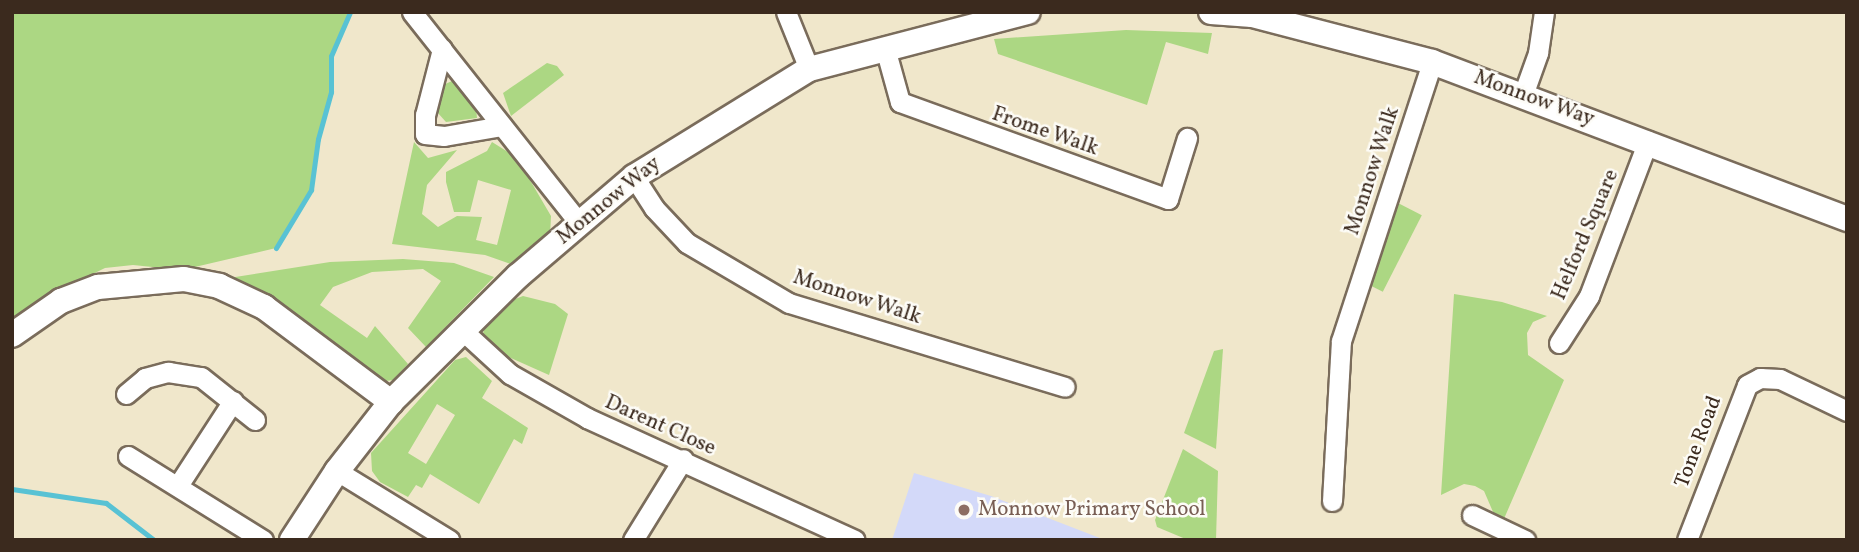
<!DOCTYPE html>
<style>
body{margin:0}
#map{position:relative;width:1859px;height:552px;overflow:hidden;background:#f0e7cb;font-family:Vollkorn,serif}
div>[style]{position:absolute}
.built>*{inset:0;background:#d3d9f9}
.green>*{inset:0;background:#acd783;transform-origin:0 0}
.stream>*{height:5px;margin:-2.5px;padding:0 2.5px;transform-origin:2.5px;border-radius:2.5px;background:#58c2d4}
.roads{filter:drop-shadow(2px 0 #7a6c5b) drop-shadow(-2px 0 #7a6c5b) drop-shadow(0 2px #7a6c5b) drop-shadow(0 -2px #7a6c5b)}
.minor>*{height:19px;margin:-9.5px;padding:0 9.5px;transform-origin:9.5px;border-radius:9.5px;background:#fff}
.tertiary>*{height:24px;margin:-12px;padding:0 12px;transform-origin:12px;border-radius:12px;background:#fff}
.dots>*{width:19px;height:19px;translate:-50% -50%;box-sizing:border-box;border:4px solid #fdfcf7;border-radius:50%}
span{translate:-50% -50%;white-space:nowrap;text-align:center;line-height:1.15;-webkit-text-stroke:5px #fdfcf7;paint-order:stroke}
.street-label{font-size:21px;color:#3b2a1e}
.education-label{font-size:21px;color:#785e54}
.left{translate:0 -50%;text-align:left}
.frame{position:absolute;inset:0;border:14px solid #3b2a1e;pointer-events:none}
</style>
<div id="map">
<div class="built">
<i style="clip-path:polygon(914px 473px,991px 496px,1105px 540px,892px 540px)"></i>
</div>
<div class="green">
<i style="clip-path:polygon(12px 12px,350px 12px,331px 56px,331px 92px,318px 139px,311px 190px,276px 248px,182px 270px,133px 265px,105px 268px,37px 301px,12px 319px)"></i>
<i style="clip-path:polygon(1126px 30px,1212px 33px,1208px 54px,1166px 42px,1147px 105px,998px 54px,994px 39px)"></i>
<i style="clip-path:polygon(547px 63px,557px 66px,564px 75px,511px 116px,503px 93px)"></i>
<i style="clip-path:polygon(452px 81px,476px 108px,477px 118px,446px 122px,437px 112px,443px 85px)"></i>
<i style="clip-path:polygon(414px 142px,428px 158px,457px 150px,427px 185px,422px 214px,438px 227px,457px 216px,482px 217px,476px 240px,497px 245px,511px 190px,478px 180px,470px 212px,454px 212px,446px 182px,446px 172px,487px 151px,492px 142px,513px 155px,527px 175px,551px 216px,550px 236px,516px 266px,485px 255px,392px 244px)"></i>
<i style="left:1396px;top:202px;width:29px;height:86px;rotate:27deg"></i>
<i style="clip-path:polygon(403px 259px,454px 263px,494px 277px,426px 347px,408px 328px,441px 281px,423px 269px,372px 272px,333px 287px,320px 305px,367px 338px,375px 326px,408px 364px,393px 380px,379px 382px,265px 294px,229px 278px,330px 262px)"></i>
<i style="clip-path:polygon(1454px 294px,1502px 302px,1547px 316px,1533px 322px,1527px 333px,1528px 355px,1564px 380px,1500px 528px,1484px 491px,1475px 486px,1464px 484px,1441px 495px)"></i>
<i style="clip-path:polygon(523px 296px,555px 304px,568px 314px,549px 375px,502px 354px,483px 334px,485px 323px,499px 305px)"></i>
<i style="clip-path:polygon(1223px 349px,1216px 449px,1184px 433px,1214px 351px)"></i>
<i style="clip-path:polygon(evenodd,466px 357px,492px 381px,482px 398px,528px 428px,522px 444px,514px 439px,479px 504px,430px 474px,422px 488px,416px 485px,408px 497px,380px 482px,372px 471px,371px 453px,455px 360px,466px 357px,437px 404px,455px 415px,426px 464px,408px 453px,437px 404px)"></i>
<i style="clip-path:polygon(1183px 449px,1218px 471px,1216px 540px,1188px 540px,1157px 527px,1155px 520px)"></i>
</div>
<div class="stream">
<i style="left:276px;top:248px;width:68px;rotate:-58.9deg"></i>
<i style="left:311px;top:190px;width:51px;rotate:-82.2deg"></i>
<i style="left:318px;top:139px;width:49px;rotate:-74.5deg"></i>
<i style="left:331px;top:92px;width:36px;rotate:-90deg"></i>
<i style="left:331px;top:56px;width:48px;rotate:-66.6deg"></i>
<i style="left:12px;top:489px;width:95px;rotate:8.5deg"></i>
<i style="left:106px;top:503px;width:61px;rotate:37.6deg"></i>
</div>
<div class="roads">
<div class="minor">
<i style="left:412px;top:12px;width:269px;rotate:51.6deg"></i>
<i style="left:786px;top:12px;width:61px;rotate:68deg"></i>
<i style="left:885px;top:48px;width:56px;rotate:74.5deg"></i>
<i style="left:900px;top:102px;width:285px;rotate:19.9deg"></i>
<i style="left:1168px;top:199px;width:64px;rotate:-72.7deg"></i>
<i style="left:442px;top:49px;width:68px;rotate:104.4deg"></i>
<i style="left:425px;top:115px;width:19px;rotate:90deg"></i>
<i style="left:425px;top:134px;width:19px;rotate:6deg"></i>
<i style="left:444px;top:136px;width:59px;rotate:-9.8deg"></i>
<i style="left:1523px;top:95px;width:45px;rotate:-70.3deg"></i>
<i style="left:1538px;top:53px;width:41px;rotate:-81.7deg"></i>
<i style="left:634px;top:177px;width:37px;rotate:57deg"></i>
<i style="left:654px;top:208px;width:48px;rotate:46.7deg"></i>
<i style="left:687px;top:243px;width:118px;rotate:30.5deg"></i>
<i style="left:789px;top:303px;width:288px;rotate:16.9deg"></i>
<i style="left:462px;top:330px;width:65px;rotate:42.5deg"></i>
<i style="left:510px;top:374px;width:89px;rotate:29.7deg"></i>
<i style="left:587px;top:418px;width:294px;rotate:24.5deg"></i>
<i style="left:1559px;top:343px;width:56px;rotate:-57.4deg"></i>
<i style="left:1589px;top:296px;width:166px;rotate:-69.2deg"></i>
<i style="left:126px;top:394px;width:25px;rotate:-40deg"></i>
<i style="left:145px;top:378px;width:24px;rotate:-15deg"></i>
<i style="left:168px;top:372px;width:33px;rotate:9deg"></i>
<i style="left:201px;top:377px;width:69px;rotate:38.5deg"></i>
<i style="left:128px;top:456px;width:159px;rotate:31.9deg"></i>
<i style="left:337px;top:471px;width:132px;rotate:31.6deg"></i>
<i style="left:179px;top:484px;width:99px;rotate:-57deg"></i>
<i style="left:1332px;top:501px;width:160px;rotate:-86.8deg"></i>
<i style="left:1341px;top:341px;width:293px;rotate:-71.9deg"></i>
<i style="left:1472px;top:515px;width:59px;rotate:25.3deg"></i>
<i style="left:633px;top:540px;width:95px;rotate:-58.3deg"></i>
<i style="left:1687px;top:540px;width:166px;rotate:-68.8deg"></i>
<i style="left:1747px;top:385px;width:15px;rotate:-28deg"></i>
<i style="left:1760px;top:378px;width:20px;rotate:3deg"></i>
<i style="left:1780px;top:379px;width:74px;rotate:25.5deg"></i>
</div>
<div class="tertiary">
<i style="left:1211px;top:12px;width:41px;rotate:4.2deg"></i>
<i style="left:1252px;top:15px;width:186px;rotate:14.6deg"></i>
<i style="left:1432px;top:62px;width:444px;rotate:20.7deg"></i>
<i style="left:12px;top:335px;width:60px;rotate:-34.8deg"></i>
<i style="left:61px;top:301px;width:40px;rotate:-21deg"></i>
<i style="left:98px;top:287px;width:86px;rotate:-5.3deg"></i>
<i style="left:184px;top:279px;width:36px;rotate:11deg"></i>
<i style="left:219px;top:286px;width:50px;rotate:25deg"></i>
<i style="left:264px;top:307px;width:159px;rotate:36.8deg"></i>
<i style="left:292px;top:540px;width:82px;rotate:-56.9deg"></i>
<i style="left:337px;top:471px;width:88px;rotate:-52deg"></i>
<i style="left:391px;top:402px;width:179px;rotate:-44.8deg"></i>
<i style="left:518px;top:276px;width:153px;rotate:-40.5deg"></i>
<i style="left:634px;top:177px;width:206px;rotate:-31.7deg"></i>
<i style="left:809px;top:69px;width:226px;rotate:-14.6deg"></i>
</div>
</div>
<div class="dots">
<i style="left:964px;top:510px;background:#8d6e63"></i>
</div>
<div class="street-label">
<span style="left:1534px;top:99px;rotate:20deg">Monnow Way</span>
<span style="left:1045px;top:132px;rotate:19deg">Frome Walk</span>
<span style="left:1373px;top:171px;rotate:-72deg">Monnow Walk</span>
<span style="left:609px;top:201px;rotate:-39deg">Monnow Way</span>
<span style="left:1586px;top:235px;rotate:-67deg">Helford Square</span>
<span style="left:857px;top:298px;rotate:18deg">Monnow Walk</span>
<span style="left:660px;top:426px;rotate:24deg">Darent Close</span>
<span style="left:1699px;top:442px;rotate:-69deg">Tone Road</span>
</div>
<div class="education-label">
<span class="left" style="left:978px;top:510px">Monnow Primary School</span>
</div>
<div class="frame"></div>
</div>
